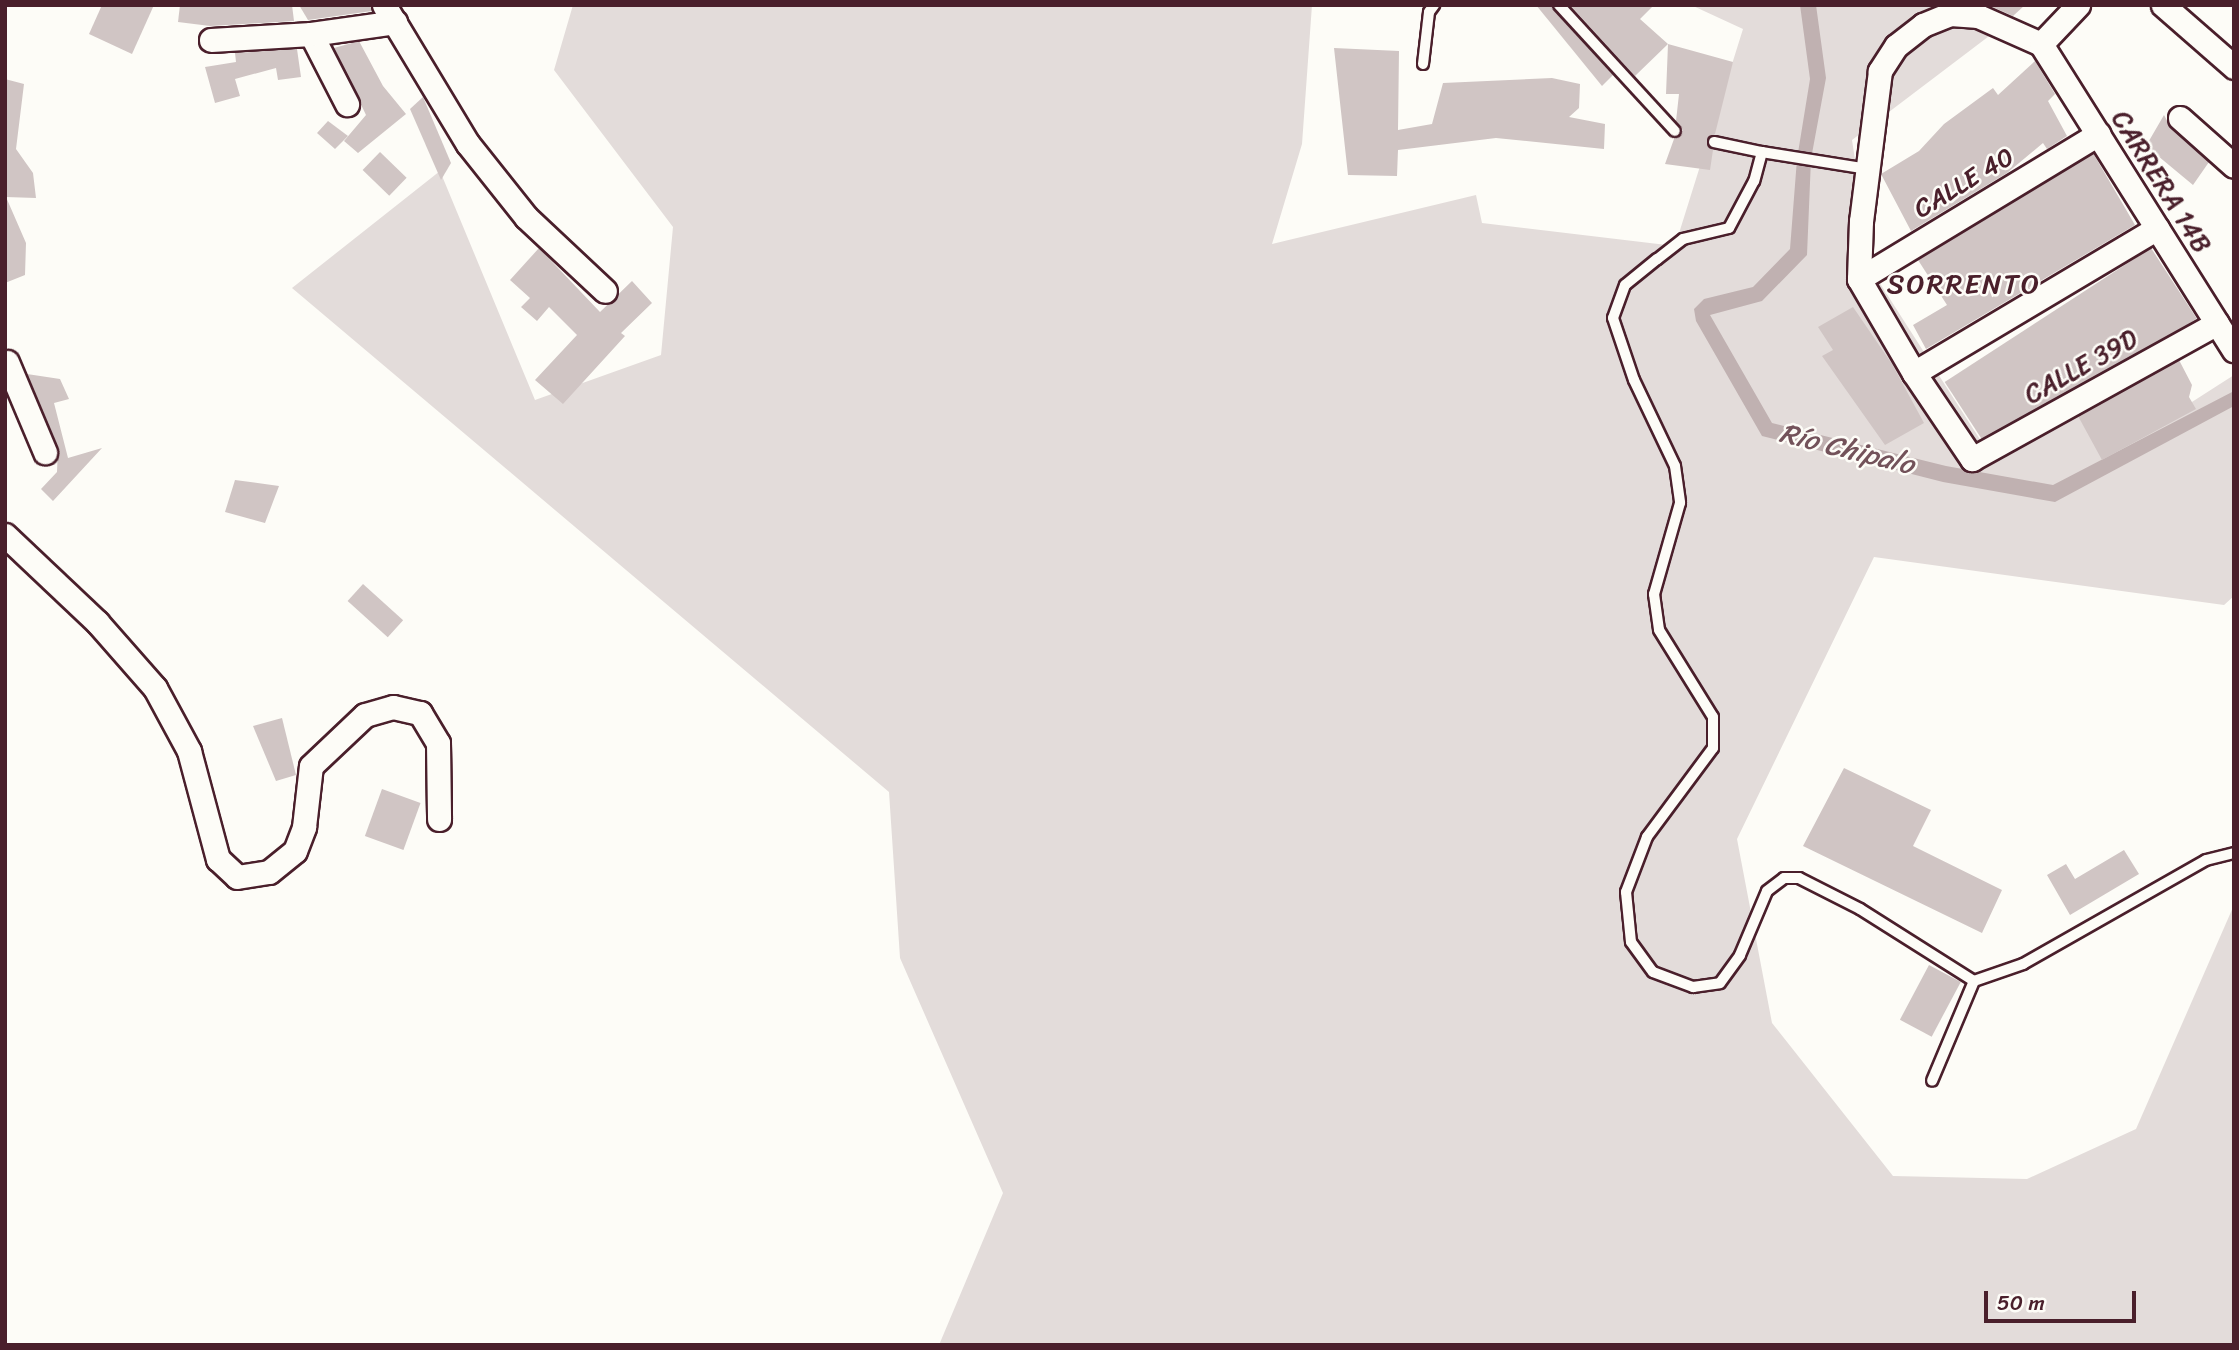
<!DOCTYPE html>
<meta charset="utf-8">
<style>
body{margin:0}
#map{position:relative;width:2239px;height:1350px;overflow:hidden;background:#fdfcf7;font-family:Sriracha,sans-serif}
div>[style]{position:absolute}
.green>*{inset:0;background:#e3dcda}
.water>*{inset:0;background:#c0b1b1}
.building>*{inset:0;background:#d0c5c4;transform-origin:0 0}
.roads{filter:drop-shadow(2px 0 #4a1f2b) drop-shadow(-2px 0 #4a1f2b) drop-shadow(0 2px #4a1f2b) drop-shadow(0 -2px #4a1f2b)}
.service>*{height:10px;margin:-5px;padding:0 5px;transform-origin:5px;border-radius:5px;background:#fdfcf7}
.minor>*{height:23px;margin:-11.5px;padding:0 11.5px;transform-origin:11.5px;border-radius:11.5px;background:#fdfcf7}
span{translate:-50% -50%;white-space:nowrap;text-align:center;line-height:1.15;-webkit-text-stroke:5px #fdfcf7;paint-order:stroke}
.street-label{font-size:26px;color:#4a1f2b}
.neighbourhood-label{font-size:28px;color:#4a1f2b;letter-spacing:2px}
.water-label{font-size:28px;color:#73525a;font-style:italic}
.frame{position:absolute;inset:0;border:7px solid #4a1f2b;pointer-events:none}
.scale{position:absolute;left:1984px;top:1291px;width:152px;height:32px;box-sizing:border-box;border:4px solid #4a1f2b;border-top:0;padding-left:9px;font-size:21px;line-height:24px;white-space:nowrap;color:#4a1f2b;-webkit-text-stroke:5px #fdfcf7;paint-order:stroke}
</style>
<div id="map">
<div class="green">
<i style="clip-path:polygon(573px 5px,1312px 5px,1302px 144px,1272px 244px,1476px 195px,1482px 223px,1675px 246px,1743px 29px,1691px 5px,1985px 5px,2005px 24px,1852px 140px,1872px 271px,1981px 441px,2077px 413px,2103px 459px,2234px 375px,2234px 596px,2224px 605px,1874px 557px,1737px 839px,1772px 1023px,1893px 1176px,2027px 1179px,2136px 1129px,2234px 905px,2234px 1345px,939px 1345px,1003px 1193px,900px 958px,889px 792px,292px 288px,440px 171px,535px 400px,661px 355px,673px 227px,554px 70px)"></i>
</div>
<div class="water">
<i style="clip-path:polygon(1800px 5px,1816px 5px,1826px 78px,1811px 159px,1807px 255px,1762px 301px,1710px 315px,1772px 423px,1946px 466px,2053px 485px,2234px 391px,2234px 406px,2055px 502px,1943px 482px,1762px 436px,1696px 321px,1694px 309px,1704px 299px,1753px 287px,1790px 249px,1797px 159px,1810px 79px)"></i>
</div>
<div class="building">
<i style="clip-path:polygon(102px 5px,154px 5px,132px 54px,89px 34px)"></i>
<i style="clip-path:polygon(180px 5px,292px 5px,294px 21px,210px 26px,178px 22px)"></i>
<i style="clip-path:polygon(299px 5px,370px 5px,372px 11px,308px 20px)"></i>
<i style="clip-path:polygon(1536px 5px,1551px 5px,1613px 75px,1602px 86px)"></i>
<i style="clip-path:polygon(1570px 5px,1654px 5px,1640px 19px,1668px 44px,1635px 76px)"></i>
<i style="clip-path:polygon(1988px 5px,2025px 5px,2013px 16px)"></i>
<i style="clip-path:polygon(359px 41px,383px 86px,406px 114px,358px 153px,344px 141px,366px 115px,334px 48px)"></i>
<i style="clip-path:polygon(1668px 44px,1733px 62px,1715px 134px,1707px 140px,1713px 150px,1710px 170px,1665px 164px,1674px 139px,1683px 130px,1676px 121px,1679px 94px,1666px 94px)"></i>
<i style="clip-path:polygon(1334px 48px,1399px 51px,1398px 130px,1432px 124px,1443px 83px,1552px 78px,1580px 84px,1579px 108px,1569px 117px,1605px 124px,1604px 149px,1496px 138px,1398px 150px,1397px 176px,1348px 175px)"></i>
<i style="clip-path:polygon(297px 49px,301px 77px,278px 80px,276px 68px,235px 79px,240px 96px,215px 103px,205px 67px,236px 62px,235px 53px)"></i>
<i style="clip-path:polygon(2035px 61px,2055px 94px,2048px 101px,2067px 136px,2047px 149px,2043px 143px,2007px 173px,1911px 231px,1881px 174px,1919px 151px,1944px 124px,1993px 88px,1998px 95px)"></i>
<i style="clip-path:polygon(5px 79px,24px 84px,16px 149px,33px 173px,36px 198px,6px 197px,26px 243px,25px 275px,5px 283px)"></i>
<i style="clip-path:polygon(423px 97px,451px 163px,441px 180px,410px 109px)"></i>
<i style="clip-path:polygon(2164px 115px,2171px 128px,2209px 162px,2193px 185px,2146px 146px)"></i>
<i style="clip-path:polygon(328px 121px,348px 136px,335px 149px,317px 133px)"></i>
<i style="left:380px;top:152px;width:37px;height:25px;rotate:44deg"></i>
<i style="clip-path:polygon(2093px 153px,2135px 225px,1926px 349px,1913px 325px,1947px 305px,1918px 260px)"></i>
<i style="clip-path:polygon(539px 248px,600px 312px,632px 281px,652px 303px,621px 333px,625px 336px,563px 404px,535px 380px,577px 335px,549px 307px,537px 321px,521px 307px,530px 298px,510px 280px)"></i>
<i style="left:2151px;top:248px;width:84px;height:246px;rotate:57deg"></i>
<i style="clip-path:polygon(1853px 307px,1892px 364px,1924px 423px,1885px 445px,1822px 356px,1833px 350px,1818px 327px)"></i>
<i style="clip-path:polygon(2179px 360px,2192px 385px,2189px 397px,2196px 409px,2102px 460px,2078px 416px)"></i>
<i style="clip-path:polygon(27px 374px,60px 379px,69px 399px,54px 403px,68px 458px,102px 448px,53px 501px,41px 489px,57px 472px,58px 447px)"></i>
<i style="clip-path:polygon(235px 480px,279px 486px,265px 523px,225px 512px)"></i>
<i style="left:363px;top:584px;width:54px;height:23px;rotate:42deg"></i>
<i style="clip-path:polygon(282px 718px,296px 775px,276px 781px,253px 726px)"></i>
<i style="clip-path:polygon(1844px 768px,1931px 810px,1913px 846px,2002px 890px,1982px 933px,1803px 846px)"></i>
<i style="left:382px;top:789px;width:41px;height:50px;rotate:20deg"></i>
<i style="clip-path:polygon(2124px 850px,2139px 874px,2070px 915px,2047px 875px,2066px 864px,2075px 879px)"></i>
<i style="left:1929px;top:965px;width:36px;height:62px;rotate:28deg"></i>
</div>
<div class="roads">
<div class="service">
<i style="left:1559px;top:5px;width:171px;rotate:47.4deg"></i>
<i style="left:1423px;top:64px;width:52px;rotate:-83.4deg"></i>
<i style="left:1429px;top:12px;width:9px;rotate:-54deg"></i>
<i style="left:1714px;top:142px;width:49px;rotate:11.8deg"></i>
<i style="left:1762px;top:152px;width:30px;rotate:105deg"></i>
<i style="left:1754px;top:181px;width:53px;rotate:118deg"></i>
<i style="left:1729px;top:228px;width:47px;rotate:166.6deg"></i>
<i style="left:1683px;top:239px;width:33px;rotate:142deg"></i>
<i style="left:1657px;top:259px;width:41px;rotate:140.9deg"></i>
<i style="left:1625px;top:285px;width:35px;rotate:110deg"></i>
<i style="left:1613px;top:318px;width:65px;rotate:71.3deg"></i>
<i style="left:1634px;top:380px;width:95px;rotate:64.5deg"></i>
<i style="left:1675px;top:466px;width:37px;rotate:82deg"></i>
<i style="left:1680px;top:503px;width:95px;rotate:105.9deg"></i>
<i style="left:1654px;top:594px;width:36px;rotate:82deg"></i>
<i style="left:1659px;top:630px;width:102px;rotate:58.2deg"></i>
<i style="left:1713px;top:717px;width:31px;rotate:90deg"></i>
<i style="left:1713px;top:748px;width:111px;rotate:126.6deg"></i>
<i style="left:1647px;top:837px;width:59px;rotate:110.9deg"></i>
<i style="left:1626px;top:892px;width:50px;rotate:84.3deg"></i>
<i style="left:1631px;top:942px;width:37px;rotate:54deg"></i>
<i style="left:1653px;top:972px;width:43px;rotate:20.6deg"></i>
<i style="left:1693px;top:987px;width:27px;rotate:-8deg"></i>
<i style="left:1720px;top:983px;width:34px;rotate:-54deg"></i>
<i style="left:1740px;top:955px;width:69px;rotate:-67.1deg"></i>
<i style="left:1767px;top:891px;width:21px;rotate:-37deg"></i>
<i style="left:1784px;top:878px;width:15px"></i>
<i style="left:1799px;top:878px;width:68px;rotate:26.9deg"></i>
<i style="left:1860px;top:909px;width:135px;rotate:32.3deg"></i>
<i style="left:1974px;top:981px;width:108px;rotate:112.8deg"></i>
<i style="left:1762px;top:152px;width:107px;rotate:9.1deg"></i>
<i style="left:1974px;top:981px;width:52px;rotate:-19.1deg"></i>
<i style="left:2023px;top:964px;width:210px;rotate:-29.6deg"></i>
<i style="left:2206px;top:860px;width:29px;rotate:-14deg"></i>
</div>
<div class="minor">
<i style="left:384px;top:5px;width:162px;rotate:58.9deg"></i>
<i style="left:468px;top:144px;width:93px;rotate:51.5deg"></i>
<i style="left:526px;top:217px;width:108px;rotate:43.1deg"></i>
<i style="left:2163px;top:5px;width:94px;rotate:41.1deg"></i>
<i style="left:311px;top:34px;width:79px;rotate:62.8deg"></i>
<i style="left:211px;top:40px;width:100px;rotate:-3.4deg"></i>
<i style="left:311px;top:34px;width:85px;rotate:-8.1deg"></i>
<i style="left:2041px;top:44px;width:69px;rotate:-156deg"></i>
<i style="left:1978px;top:16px;width:28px;rotate:-176deg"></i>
<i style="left:1950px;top:14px;width:29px;rotate:158deg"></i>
<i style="left:1923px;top:25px;width:34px;rotate:142deg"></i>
<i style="left:1896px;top:46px;width:30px;rotate:123deg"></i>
<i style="left:1880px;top:71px;width:151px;rotate:97.2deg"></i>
<i style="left:1861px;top:221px;width:58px;rotate:92deg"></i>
<i style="left:1859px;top:279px;width:109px;rotate:59.7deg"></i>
<i style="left:1914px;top:373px;width:104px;rotate:56deg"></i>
<i style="left:1972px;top:459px;width:280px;rotate:-29deg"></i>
<i style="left:2041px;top:44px;width:362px;rotate:57.8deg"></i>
<i style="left:2041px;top:44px;width:54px;rotate:-46.5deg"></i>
<i style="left:2180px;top:118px;width:72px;rotate:41.6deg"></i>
<i style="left:1859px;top:279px;width:280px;rotate:-31.2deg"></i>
<i style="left:7px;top:362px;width:98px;rotate:67.1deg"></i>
<i style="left:1914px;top:373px;width:283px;rotate:-30.8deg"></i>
<i style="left:5px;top:535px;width:127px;rotate:43.4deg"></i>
<i style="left:97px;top:622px;width:88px;rotate:48.7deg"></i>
<i style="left:155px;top:688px;width:72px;rotate:61.6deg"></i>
<i style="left:189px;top:751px;width:112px;rotate:75deg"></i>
<i style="left:218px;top:859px;width:26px;rotate:43deg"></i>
<i style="left:237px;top:877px;width:32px;rotate:-9deg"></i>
<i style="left:269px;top:872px;width:33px;rotate:-39deg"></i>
<i style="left:295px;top:851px;width:26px;rotate:-69deg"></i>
<i style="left:304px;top:827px;width:61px;rotate:-83.5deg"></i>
<i style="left:311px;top:766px;width:74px;rotate:-43.4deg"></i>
<i style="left:365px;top:715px;width:29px;rotate:-16deg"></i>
<i style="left:393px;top:707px;width:28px;rotate:13deg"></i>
<i style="left:420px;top:713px;width:35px;rotate:59deg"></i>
<i style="left:438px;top:743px;width:76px;rotate:89.2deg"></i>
</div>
</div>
<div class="street-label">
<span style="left:2161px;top:182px;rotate:58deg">CARRERA 14B</span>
<span style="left:1964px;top:183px;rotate:-31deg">CALLE 40</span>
<span style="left:2081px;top:367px;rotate:-29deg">CALLE 39D</span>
</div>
<div class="neighbourhood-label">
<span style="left:1964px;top:284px">SORRENTO</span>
</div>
<div class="water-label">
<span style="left:1847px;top:449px;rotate:14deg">Río Chipalo</span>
</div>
<div class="frame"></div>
<div class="scale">50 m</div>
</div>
